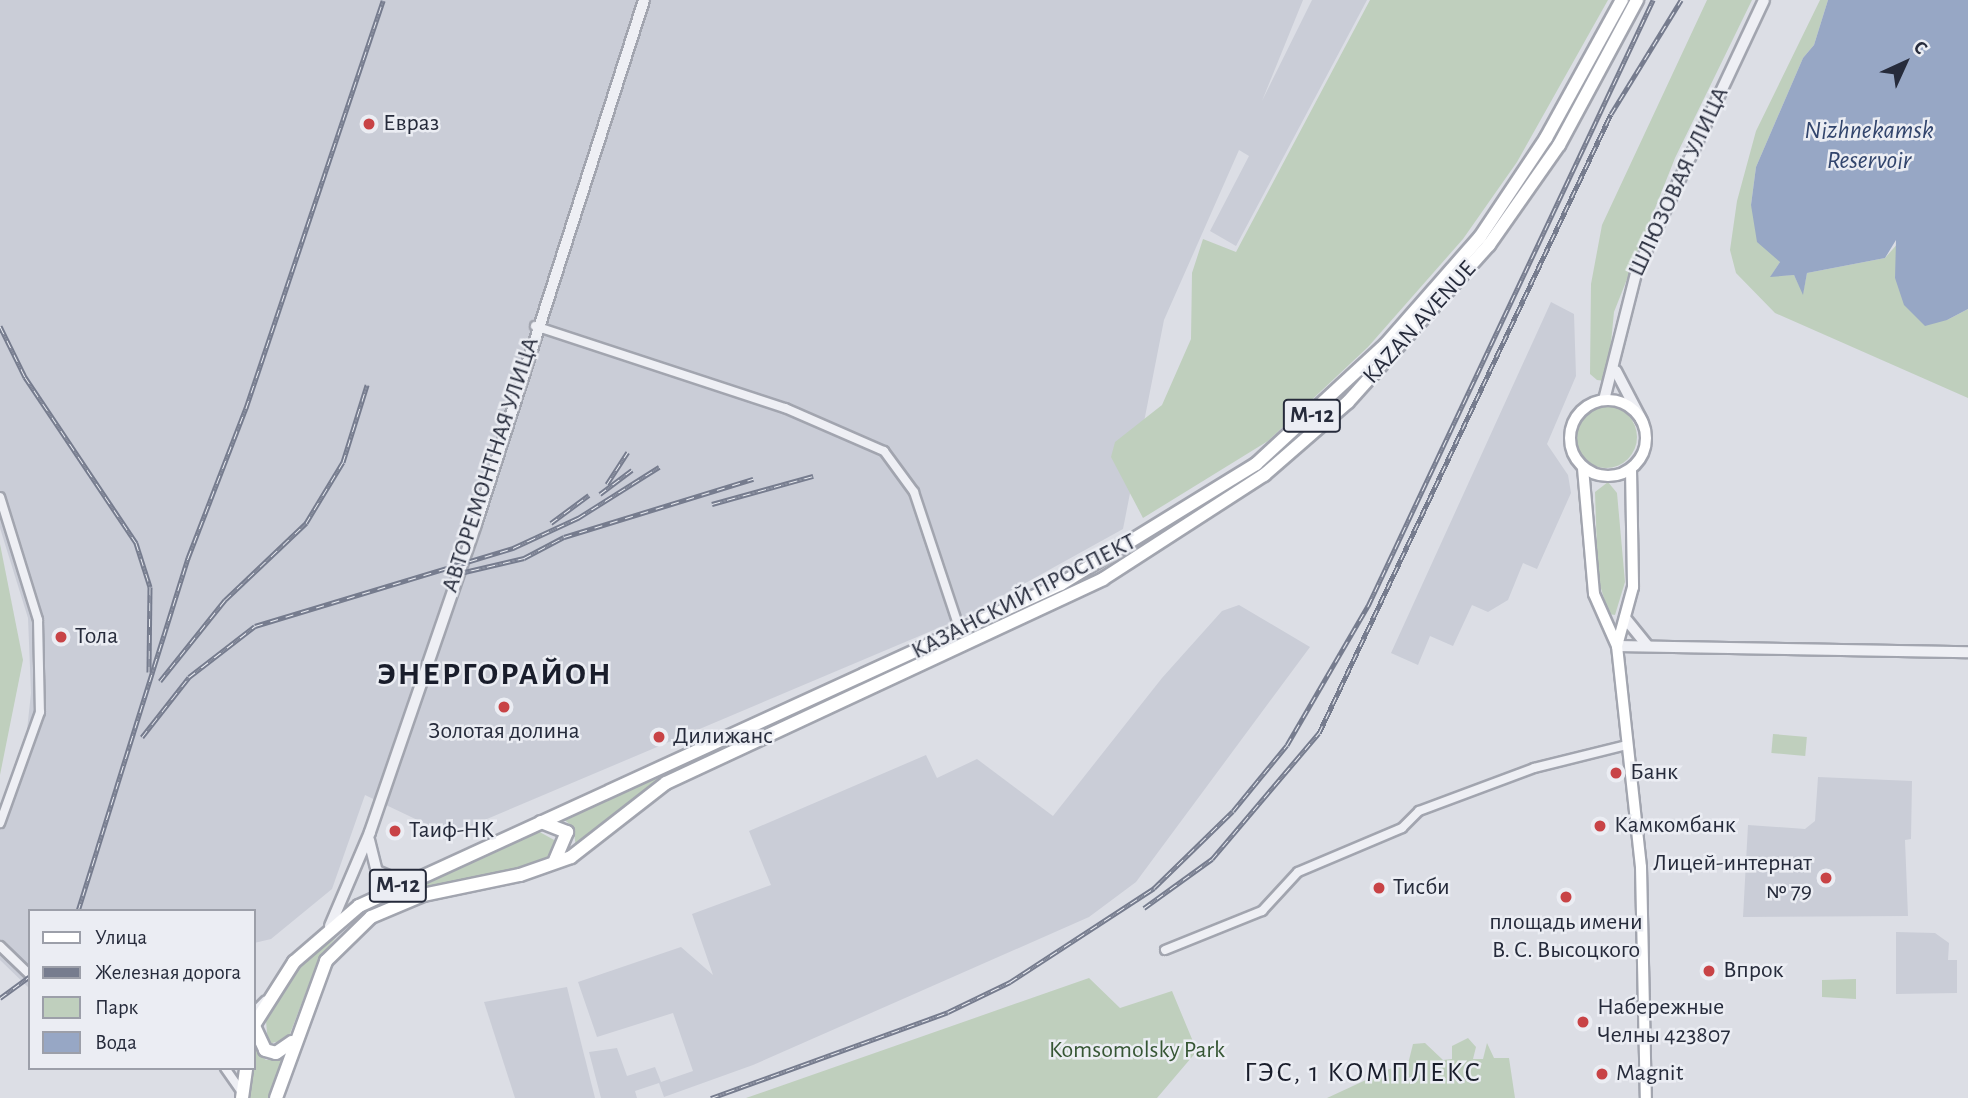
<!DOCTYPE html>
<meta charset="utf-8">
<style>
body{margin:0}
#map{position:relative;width:1968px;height:1098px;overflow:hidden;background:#dcdee5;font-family:"Alegreya Sans",sans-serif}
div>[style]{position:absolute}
.built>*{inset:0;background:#cacdd7}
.green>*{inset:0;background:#bfcfbd;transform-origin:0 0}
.round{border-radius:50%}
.water>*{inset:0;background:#97a7c5}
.roads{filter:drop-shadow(2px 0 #a2a5af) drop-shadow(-2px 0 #a2a5af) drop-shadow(0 2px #a2a5af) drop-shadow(0 -2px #a2a5af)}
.minor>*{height:8px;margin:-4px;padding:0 4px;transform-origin:4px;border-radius:4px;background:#eeeff4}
.tertiary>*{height:10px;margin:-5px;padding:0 5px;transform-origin:5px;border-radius:5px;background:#eeeff4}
.secondary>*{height:10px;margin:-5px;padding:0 5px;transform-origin:5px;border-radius:5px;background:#fff}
.secondary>.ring{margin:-5px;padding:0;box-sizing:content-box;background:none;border:10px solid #fff;border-radius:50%}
.primary>*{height:12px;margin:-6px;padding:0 6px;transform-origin:6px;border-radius:6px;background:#fff}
.rail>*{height:5px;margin-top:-2.5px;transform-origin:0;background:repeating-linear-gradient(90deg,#ebedf3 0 8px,#767c8e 0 16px);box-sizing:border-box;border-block:2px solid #767c8e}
.dots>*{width:19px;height:19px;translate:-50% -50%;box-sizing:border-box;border:4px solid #ebedf3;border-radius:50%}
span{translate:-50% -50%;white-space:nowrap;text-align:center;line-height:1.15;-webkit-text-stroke:5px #ebedf3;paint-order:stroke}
.shield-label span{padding:2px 5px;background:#ebedf3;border:2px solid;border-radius:5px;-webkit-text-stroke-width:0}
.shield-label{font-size:23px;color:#262b3b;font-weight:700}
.poi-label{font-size:24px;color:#262b3b}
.left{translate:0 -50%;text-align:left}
.right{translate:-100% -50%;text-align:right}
.street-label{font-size:24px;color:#262b3b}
.park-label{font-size:24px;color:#365634}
.water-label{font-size:26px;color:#32456d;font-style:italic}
.quarter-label{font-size:28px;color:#191d2b;letter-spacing:2px}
.district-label{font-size:32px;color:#191d2b;font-weight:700;letter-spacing:2px}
.legend{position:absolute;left:28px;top:909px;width:228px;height:161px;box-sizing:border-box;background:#ebedf3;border:2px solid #9c9fa9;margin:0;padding:9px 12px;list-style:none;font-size:21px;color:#262b3b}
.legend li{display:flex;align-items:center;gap:14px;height:35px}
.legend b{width:35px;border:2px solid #9c9fa9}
.north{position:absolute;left:1870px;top:28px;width:70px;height:70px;-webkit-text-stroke:5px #ebedf3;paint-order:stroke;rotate:45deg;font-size:19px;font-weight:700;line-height:28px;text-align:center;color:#262b3b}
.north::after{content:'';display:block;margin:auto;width:24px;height:32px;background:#262b3b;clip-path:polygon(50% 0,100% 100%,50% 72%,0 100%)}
</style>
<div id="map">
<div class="built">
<i style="clip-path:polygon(0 0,1303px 0,1262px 101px,1312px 0,1367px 0,1236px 246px,1210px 231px,1249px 156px,1239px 150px,1164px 320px,1123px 529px,962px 618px,449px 835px,365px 795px,332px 889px,271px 939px,254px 943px,254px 911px,30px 911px,30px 989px,0 960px,0 807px,27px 730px,31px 693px,28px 618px,0 528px)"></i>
<i style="clip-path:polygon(1551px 302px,1574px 314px,1576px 376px,1547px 444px,1568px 475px,1571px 493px,1537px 569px,1523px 563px,1508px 600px,1488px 612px,1472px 605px,1453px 646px,1430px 636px,1418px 665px,1391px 653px)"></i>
<i style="clip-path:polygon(1239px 605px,1310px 647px,1136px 882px,1089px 917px,753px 1065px,664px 1097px,659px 1083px,635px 1091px,637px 1098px,601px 1098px,589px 1052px,617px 1048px,627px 1076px,655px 1067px,661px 1082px,693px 1071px,673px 1013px,597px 1037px,578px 982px,681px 947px,713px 975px,692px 914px,771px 885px,749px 831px,926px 755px,937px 778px,977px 759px,1053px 816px,1162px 678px,1222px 611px)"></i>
<i style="clip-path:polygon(1818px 777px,1912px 781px,1911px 839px,1905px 840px,1908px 916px,1743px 917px,1748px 825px,1805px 829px,1815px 821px)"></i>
<i style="clip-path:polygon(1896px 932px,1935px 933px,1949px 943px,1948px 960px,1957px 960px,1957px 993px,1896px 994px)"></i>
<i style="clip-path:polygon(567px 987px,595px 1098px,515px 1098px,484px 1002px)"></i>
</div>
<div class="green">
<i style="clip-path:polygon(1370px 0,1608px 0,1517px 162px,1463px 239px,1368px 347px,1268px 441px,1143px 518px,1111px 457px,1115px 442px,1162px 405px,1191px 339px,1192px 273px,1203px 239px,1236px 252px)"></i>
<i style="clip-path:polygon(1707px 0,1752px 0,1675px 158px,1614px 312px,1608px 373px,1605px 381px,1597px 380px,1590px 374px,1591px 284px,1602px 225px)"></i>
<i style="clip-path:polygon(1820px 0,1828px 0,1814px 45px,1803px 58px,1756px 167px,1751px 205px,1780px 262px,1771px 276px,1794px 275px,1803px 293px,1807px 273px,1885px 258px,1900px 241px,1895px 278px,1947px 320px,1968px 309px,1968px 398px,1775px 313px,1736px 273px,1730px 250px,1737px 201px,1756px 131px)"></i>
<i class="round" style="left:1575px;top:406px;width:62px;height:62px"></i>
<i style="clip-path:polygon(1608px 482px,1617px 493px,1625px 582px,1615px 615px,1609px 614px,1598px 579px,1595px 492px)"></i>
<i style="clip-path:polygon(0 544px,23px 660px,0 775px)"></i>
<i style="left:1773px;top:734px;width:34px;height:19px;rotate:5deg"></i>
<i style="clip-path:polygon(696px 759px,655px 786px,576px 847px,573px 827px,561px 817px)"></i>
<i style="clip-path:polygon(536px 830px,556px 841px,545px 861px,417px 892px,345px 927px,319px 958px,288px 1039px,268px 1044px,266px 1021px,296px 967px,366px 907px)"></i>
<i style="clip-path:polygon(1089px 978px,1120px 1008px,1172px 991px,1197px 1051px,1157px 1098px,746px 1098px)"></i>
<i style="clip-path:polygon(1856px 979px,1856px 999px,1822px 997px,1822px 980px)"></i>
<i style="clip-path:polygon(1468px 1038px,1476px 1047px,1473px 1059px,1483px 1059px,1487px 1043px,1494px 1058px,1509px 1058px,1515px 1098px,1327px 1098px,1409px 1060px,1413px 1044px,1425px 1043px,1443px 1060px,1452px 1059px,1452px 1046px)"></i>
<i style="clip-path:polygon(254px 1048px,266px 1060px,284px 1058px,272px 1098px,247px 1098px)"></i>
</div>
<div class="water">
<i style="clip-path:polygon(1828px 0,1968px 0,1968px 309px,1947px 320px,1925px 326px,1904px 305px,1895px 278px,1896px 240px,1885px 258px,1807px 273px,1803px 295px,1794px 275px,1770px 277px,1780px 262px,1757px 242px,1751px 205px,1756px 167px,1803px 58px,1814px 45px)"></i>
</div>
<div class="roads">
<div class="minor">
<i style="left:535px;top:326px;width:263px;rotate:18.2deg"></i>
<i style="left:785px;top:408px;width:108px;rotate:23.5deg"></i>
<i style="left:884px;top:451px;width:51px;rotate:53.8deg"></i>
<i style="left:914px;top:492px;width:149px;rotate:71.6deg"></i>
<i style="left:0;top:497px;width:129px;rotate:72.8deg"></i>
<i style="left:38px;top:620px;width:92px;rotate:88.8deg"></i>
<i style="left:40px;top:712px;width:118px;rotate:109.8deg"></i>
<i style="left:0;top:946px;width:42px;rotate:44deg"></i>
<i style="left:1165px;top:950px;width:105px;rotate:-21.9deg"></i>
<i style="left:1262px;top:911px;width:53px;rotate:-47.3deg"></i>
<i style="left:1298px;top:872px;width:113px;rotate:-22.9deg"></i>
<i style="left:1402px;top:828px;width:24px;rotate:-45deg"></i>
<i style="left:1419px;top:811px;width:123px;rotate:-20.5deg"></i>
<i style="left:1534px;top:768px;width:96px;rotate:-13.9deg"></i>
<i style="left:254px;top:1012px;width:16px;rotate:-45deg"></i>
<i style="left:225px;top:1068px;width:28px;rotate:55deg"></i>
</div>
<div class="tertiary">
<i style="left:1616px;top:371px;width:56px;rotate:62.5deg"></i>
<i style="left:1604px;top:400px;width:134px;rotate:-75.8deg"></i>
<i style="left:1637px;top:270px;width:298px;rotate:-64.8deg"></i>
<i style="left:1625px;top:618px;width:35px;rotate:51deg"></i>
<i style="left:1617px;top:646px;width:351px;rotate:1deg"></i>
<i style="left:369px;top:840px;width:32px;rotate:76deg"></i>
<i style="left:377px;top:871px;width:23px;rotate:23deg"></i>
<i style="left:398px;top:880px;width:16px;rotate:-11deg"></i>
<i style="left:330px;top:926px;width:102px;rotate:-66.9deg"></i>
<i style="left:370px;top:832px;width:326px;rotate:-71deg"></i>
<i style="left:476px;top:524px;width:550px;rotate:-72.22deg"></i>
</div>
<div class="secondary">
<i class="ring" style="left:1570px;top:400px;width:66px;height:66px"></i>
<i style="left:1583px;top:468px;width:126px;rotate:85deg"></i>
<i style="left:1594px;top:594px;width:57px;rotate:66.1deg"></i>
<i style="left:1631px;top:469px;width:118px;rotate:89deg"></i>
<i style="left:1633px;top:587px;width:61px;rotate:105.2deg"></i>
<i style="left:1617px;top:646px;width:222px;rotate:83.8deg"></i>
<i style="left:1641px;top:867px;width:231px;rotate:88.8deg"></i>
</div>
<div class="primary">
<i style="left:541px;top:822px;width:28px;rotate:21deg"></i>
<i style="left:567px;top:832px;width:30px;rotate:113deg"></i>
<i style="left:254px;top:1025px;width:75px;rotate:-57.6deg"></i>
<i style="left:294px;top:962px;width:86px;rotate:-40.7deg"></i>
<i style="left:359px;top:906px;width:772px;rotate:-24.64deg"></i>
<i style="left:1061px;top:584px;width:229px;rotate:-31.6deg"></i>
<i style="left:1256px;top:464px;width:177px;rotate:-42.7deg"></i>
<i style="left:1386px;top:344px;width:142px;rotate:-48.7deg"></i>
<i style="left:1480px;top:237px;width:119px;rotate:-56.3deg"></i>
<i style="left:1546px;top:138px;width:158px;rotate:-61.2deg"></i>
<i style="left:254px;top:1026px;width:26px;rotate:65deg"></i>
<i style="left:265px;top:1050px;width:11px;rotate:15deg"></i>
<i style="left:276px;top:1053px;width:19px;rotate:-35deg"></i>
<i style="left:242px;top:1098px;width:30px;rotate:-82deg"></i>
<i style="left:276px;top:1098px;width:146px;rotate:-69.9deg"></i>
<i style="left:326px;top:961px;width:63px;rotate:-44.4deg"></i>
<i style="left:371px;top:917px;width:56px;rotate:-22.9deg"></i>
<i style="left:423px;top:895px;width:99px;rotate:-11.7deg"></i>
<i style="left:520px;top:875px;width:54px;rotate:-19.4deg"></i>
<i style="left:571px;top:857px;width:120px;rotate:-37.9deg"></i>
<i style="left:666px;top:783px;width:482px;rotate:-25deg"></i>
<i style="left:1103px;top:579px;width:192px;rotate:-32.9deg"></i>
<i style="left:1264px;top:475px;width:111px;rotate:-41deg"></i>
<i style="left:1348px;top:402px;width:211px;rotate:-48.1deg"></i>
<i style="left:1489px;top:245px;width:122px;rotate:-55deg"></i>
<i style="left:1559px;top:145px;width:165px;rotate:-61.7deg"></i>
</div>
</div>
<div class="rail">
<i style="left:0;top:326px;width:57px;rotate:63.9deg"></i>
<i style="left:25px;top:377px;width:200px;rotate:56.2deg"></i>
<i style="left:136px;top:543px;width:46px;rotate:72.3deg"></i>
<i style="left:150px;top:587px;width:85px;rotate:90.7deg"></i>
<i style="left:607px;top:484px;width:38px;rotate:-57deg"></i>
<i style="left:600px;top:494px;width:40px;rotate:-37deg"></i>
<i style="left:712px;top:504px;width:105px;rotate:-15.5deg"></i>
<i style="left:551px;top:523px;width:47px;rotate:-36.4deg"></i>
<i style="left:456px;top:574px;width:70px;rotate:-13.2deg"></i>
<i style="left:524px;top:558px;width:45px;rotate:-27.7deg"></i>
<i style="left:564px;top:537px;width:198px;rotate:-17.1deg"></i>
<i style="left:160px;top:681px;width:104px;rotate:-51.3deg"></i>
<i style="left:225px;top:600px;width:112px;rotate:-43.5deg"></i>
<i style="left:306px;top:523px;width:71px;rotate:-58.8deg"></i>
<i style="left:343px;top:462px;width:81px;rotate:-72.7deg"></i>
<i style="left:142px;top:737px;width:76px;rotate:-51.9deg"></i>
<i style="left:189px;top:677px;width:83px;rotate:-37.7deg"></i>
<i style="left:255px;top:626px;width:270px;rotate:-16.8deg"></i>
<i style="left:513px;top:548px;width:72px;rotate:-24.8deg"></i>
<i style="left:578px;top:518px;width:96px;rotate:-32.2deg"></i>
<i style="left:1144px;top:908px;width:84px;rotate:-35.8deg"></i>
<i style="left:1212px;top:859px;width:165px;rotate:-49.7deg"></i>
<i style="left:1319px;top:733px;width:684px;rotate:-64.75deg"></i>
<i style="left:1611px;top:114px;width:134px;rotate:-58.4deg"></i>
<i style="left:78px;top:911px;width:370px;rotate:-72.7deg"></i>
<i style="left:188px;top:558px;width:161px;rotate:-68.9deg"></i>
<i style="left:246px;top:408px;width:430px;rotate:-71.4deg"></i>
<i style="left:0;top:998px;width:37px;rotate:-36deg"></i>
<i style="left:711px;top:1098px;width:252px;rotate:-19.9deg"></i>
<i style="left:948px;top:1012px;width:69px;rotate:-25.8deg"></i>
<i style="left:1010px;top:982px;width:172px;rotate:-33.1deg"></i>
<i style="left:1154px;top:888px;width:110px;rotate:-44.3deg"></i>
<i style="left:1233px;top:811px;width:85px;rotate:-50.7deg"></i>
<i style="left:1287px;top:745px;width:161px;rotate:-59.8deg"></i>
<i style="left:1368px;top:606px;width:670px;rotate:-64.81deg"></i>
</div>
<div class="dots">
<i style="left:369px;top:124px;background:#c84346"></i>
<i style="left:61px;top:637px;background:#c84346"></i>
<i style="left:504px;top:707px;background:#c84346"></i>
<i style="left:659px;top:737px;background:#c84346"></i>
<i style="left:1616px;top:773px;background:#c84346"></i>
<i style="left:1600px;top:826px;background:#c84346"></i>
<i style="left:395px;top:831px;background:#c84346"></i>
<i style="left:1826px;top:878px;background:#c84346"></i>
<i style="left:1379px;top:888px;background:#c84346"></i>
<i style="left:1566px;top:897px;background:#c84346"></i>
<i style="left:1709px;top:971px;background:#c84346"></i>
<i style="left:1583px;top:1022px;background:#c84346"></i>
<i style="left:1602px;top:1074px;background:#c84346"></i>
</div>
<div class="shield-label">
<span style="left:1312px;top:416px">М-12</span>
<span style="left:398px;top:886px">М-12</span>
</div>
<div class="poi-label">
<span class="left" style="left:383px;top:124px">Евраз</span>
<span class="left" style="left:75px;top:637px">Тола</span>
<span style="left:504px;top:732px">Золотая долина</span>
<span class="left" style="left:673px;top:737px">Дилижанс</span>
<span class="left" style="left:1630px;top:773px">Банк</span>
<span class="left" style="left:1614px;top:826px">Камкомбанк</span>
<span class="left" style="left:409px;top:831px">Таиф-НК</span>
<span class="right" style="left:1812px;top:878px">Лицей-интернат<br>№ 79</span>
<span class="left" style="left:1393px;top:888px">Тисби</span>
<span style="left:1566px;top:937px">площадь имени<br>В. С. Высоцкого</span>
<span class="left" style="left:1723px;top:971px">Впрок</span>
<span class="left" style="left:1597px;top:1022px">Набережные<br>Челны 423807</span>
<span class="left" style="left:1616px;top:1074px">Magnit</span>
</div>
<div class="street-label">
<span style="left:1679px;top:182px;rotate:-65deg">ШЛЮЗОВАЯ УЛИЦА</span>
<span style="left:1420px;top:323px;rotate:-48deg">KAZAN AVENUE</span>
<span style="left:491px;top:465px;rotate:-72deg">АВТОРЕМОНТНАЯ УЛИЦА</span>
<span style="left:1024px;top:597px;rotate:-27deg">КАЗАНСКИЙ ПРОСПЕКТ</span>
</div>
<div class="park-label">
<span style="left:1137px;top:1051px">Komsomolsky Park</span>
</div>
<div class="water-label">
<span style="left:1869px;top:146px">Nizhnekamsk<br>Reservoir</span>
</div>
<div class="quarter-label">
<span style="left:1363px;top:1073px">ГЭС, 1 КОМПЛЕКС</span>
</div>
<div class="district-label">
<span style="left:495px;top:674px">ЭНЕРГОРАЙОН</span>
</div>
<ul class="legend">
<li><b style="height:9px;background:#fff"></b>Улица</li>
<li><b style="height:9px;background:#767c8e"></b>Железная дорога</li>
<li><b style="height:19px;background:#bfcfbd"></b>Парк</li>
<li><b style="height:19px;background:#97a7c5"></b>Вода</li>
</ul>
<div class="north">С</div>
</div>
